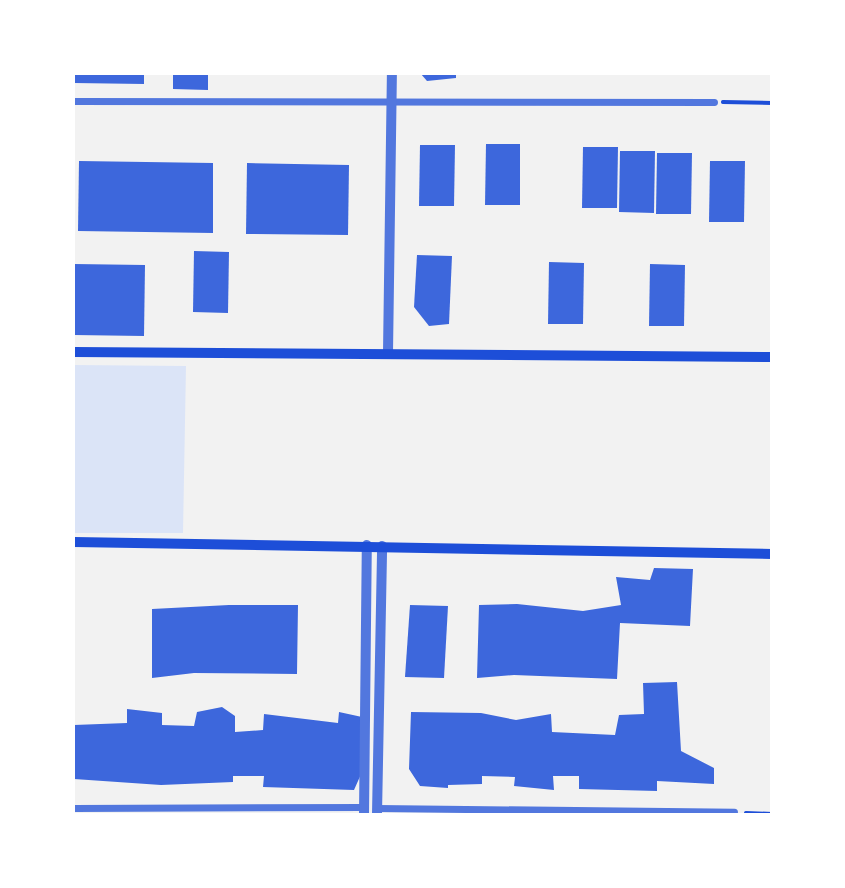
<!DOCTYPE html>
<html>
<head>
<meta charset="utf-8">
<style>
  body { margin:0 }
  #map { position:relative; width:845px; height:888px; overflow:hidden; background:#f2f2f2; font-family:Ubuntu,sans-serif }
  div>[style] { position:absolute }
  [style*='--x'] { left:calc(var(--x)*1px); top:calc(var(--y)*1px); width:calc(var(--w)*1px); rotate:calc(var(--a)*1deg) }
  .green>* { inset:0; background:#dbe4f7 }
  .building>* { inset:0; background:#3d67dc }
  .path>* { height:3.5px; margin:-1.75px; padding:0 1.75px; transform-origin:1.75px; border-radius:1.75px; background:#1d4ed8 }
  .minor>* { height:7px; margin:-3.5px; padding:0 3.5px; transform-origin:3.5px; border-radius:3.5px; background:#5277de }
  .tertiary>* { height:10px; margin:-5px; padding:0 5px; transform-origin:5px; border-radius:5px; background:#5277de }
  .secondary>* { height:10px; margin:-5px; padding:0 5px; transform-origin:5px; border-radius:5px; background:#1d4ed8 }
  span { translate:-50% -50%; white-space:nowrap; text-align:center; line-height:1.15; -webkit-text-stroke:5px #fff; paint-order:stroke }
  .frame { position:absolute; inset:0; border:75px solid #fff; pointer-events:none }
</style>
</head>
<body>
<div id="map">
  <div class="green">
    <i style="clip-path:polygon(74px 365px,186px 366px,183px 533px,74px 533px)"></i>
  </div>
  <div class="building">
    <i style="clip-path:polygon(74px 74px,144px 74px,144px 84px,74px 83px)"></i>
    <i style="clip-path:polygon(173px 74px,208px 74px,208px 90px,173px 89px)"></i>
    <i style="clip-path:polygon(421px 74px,456px 74px,456px 78px,427px 81px)"></i>
    <i style="clip-path:polygon(486px 144px,520px 144px,520px 205px,485px 205px)"></i>
    <i style="clip-path:polygon(420px 145px,455px 145px,454px 206px,419px 206px)"></i>
    <i style="clip-path:polygon(583px 147px,618px 147px,617px 208px,582px 208px)"></i>
    <i style="clip-path:polygon(620px 151px,655px 151px,654px 213px,619px 212px)"></i>
    <i style="clip-path:polygon(657px 153px,692px 153px,691px 214px,656px 214px)"></i>
    <i style="clip-path:polygon(79px 161px,213px 163px,213px 233px,78px 231px)"></i>
    <i style="clip-path:polygon(710px 161px,745px 161px,744px 222px,709px 222px)"></i>
    <i style="clip-path:polygon(247px 163px,349px 165px,348px 235px,246px 234px)"></i>
    <i style="clip-path:polygon(194px 251px,229px 252px,228px 313px,193px 312px)"></i>
    <i style="clip-path:polygon(417px 255px,452px 256px,449px 324px,429px 326px,414px 307px)"></i>
    <i style="clip-path:polygon(549px 262px,584px 263px,583px 324px,548px 324px)"></i>
    <i style="clip-path:polygon(74px 264px,145px 265px,144px 336px,74px 335px)"></i>
    <i style="clip-path:polygon(650px 264px,685px 265px,684px 326px,649px 326px)"></i>
    <i style="clip-path:polygon(654px 568px,693px 569px,690px 626px,620px 623px,617px 679px,514px 675px,477px 678px,479px 605px,517px 604px,583px 611px,621px 605px,616px 577px,650px 580px)"></i>
    <i style="clip-path:polygon(229px 605px,298px 605px,297px 674px,194px 673px,152px 678px,152px 609px)"></i>
    <i style="clip-path:polygon(410px 605px,448px 606px,444px 678px,405px 677px)"></i>
    <i style="clip-path:polygon(677px 682px,681px 751px,714px 768px,714px 784px,657px 781px,657px 791px,579px 789px,579px 776px,553px 776px,554px 790px,514px 786px,515px 777px,482px 776px,482px 784px,448px 785px,448px 788px,420px 786px,409px 769px,411px 712px,481px 713px,516px 720px,551px 714px,552px 732px,615px 735px,619px 715px,644px 714px,643px 683px)"></i>
    <i style="clip-path:polygon(222px 707px,235px 716px,235px 732px,263px 730px,264px 714px,338px 723px,339px 712px,362px 717px,362px 772px,354px 790px,263px 787px,264px 776px,233px 776px,233px 782px,161px 785px,74px 779px,74px 725px,127px 723px,127px 709px,162px 713px,162px 725px,194px 726px,197px 712px)"></i>
  </div>
  <div class="path">
    <i style="--x:723;--y:102;--w:49;--a:1.2"></i>
    <i style="--x:746;--y:813;--w:26;--a:2"></i>
  </div>
  <div class="minor">
    <i style="--x:74;--y:101;--w:640;--a:0.09"></i>
    <i style="--x:74;--y:808;--w:290;--a:-0.2"></i>
    <i style="--x:377;--y:808;--w:357;--a:0.6"></i>
  </div>
  <div class="tertiary">
    <i style="--x:388;--y:353;--w:279;--a:-89.2"></i>
    <i style="--x:364;--y:814;--w:269;--a:-89.4"></i>
    <i style="--x:377;--y:814;--w:268;--a:-88.9"></i>
  </div>
  <div class="secondary">
    <i style="--x:74;--y:352;--w:698;--a:0.41"></i>
    <i style="--x:74;--y:542;--w:698;--a:0.98"></i>
  </div>
  <div class="frame"></div>
</div>
</body>
</html>
